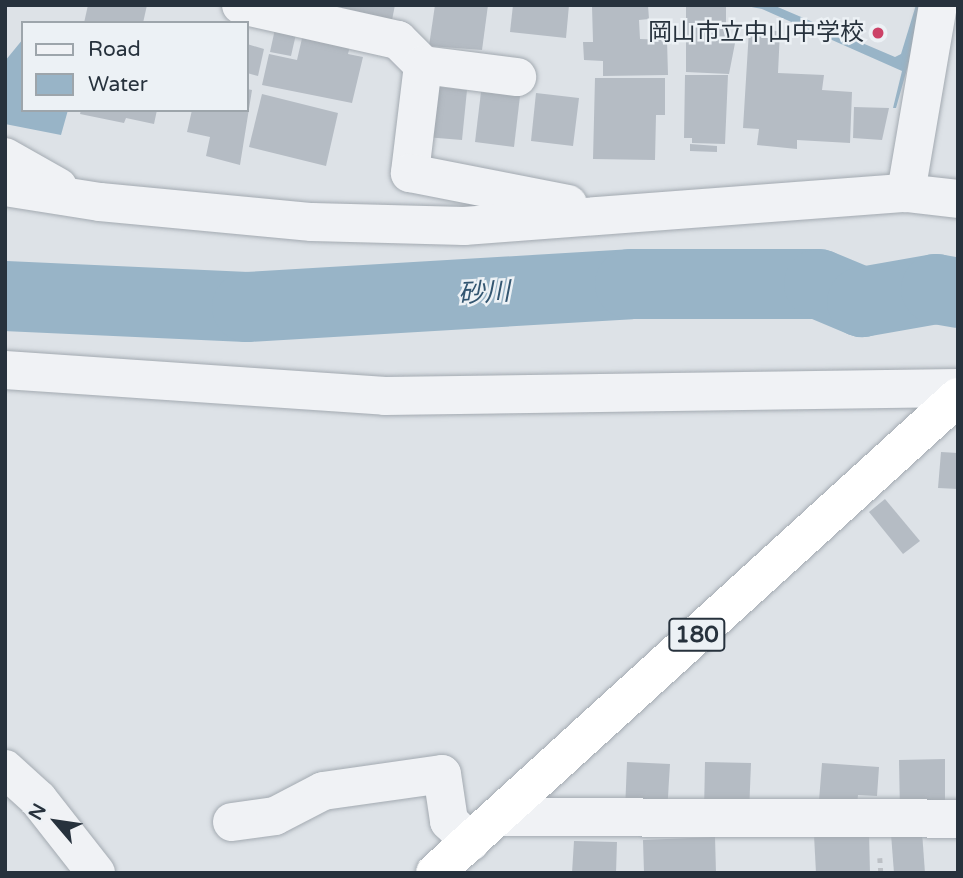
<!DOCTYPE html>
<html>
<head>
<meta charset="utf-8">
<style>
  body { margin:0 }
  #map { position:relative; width:963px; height:878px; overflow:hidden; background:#dde2e7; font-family:"Varela Round","Noto Sans JP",sans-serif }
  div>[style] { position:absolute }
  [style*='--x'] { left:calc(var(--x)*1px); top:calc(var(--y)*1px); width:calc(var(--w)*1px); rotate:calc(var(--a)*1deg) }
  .water>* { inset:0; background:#98b4c7 }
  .river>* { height:70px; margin:-35px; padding:0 35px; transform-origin:35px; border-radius:35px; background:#98b4c7 }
  .building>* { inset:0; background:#b5bcc4 }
  .path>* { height:4.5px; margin-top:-2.25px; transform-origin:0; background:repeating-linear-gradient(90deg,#bcc0c5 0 5px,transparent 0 10px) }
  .roads { filter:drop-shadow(0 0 2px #a3aab1) drop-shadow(0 0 2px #a3aab1) }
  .minor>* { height:38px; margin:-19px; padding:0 19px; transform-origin:19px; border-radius:19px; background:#f0f2f5 }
  .highway>* { height:38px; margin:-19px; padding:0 19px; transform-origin:19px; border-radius:19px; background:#fff }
  .dots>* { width:19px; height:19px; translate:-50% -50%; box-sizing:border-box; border:4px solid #ecf1f5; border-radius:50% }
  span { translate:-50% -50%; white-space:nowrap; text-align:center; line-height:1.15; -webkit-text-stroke:5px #ecf1f5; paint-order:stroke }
  .shield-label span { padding:2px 5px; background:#ecf1f5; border:2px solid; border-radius:5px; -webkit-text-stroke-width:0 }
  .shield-label { font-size:23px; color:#27323d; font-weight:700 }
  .poi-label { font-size:24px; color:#27323d }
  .right { translate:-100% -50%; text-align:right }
  .water-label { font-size:26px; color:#325570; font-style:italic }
  .frame { position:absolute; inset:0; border:7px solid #27323d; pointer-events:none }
  .legend { position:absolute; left:21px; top:21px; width:228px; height:91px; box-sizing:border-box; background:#ecf1f5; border:2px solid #9da5ab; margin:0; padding:9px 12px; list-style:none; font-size:21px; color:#27323d }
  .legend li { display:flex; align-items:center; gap:14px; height:35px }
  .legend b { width:35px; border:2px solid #9da5ab }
  .north { position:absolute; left:21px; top:787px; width:70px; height:70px; -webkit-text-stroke:5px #ecf1f5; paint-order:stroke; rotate:299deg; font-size:19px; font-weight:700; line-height:28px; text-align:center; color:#27323d }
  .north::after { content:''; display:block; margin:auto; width:24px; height:32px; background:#27323d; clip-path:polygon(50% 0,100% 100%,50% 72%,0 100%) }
</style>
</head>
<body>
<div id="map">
  <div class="water">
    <i style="clip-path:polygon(741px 5px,773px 5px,895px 57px,901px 54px,916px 5px,925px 5px,896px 108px,893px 108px,902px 71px,762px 9px)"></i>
    <i style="clip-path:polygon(23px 39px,23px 110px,68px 110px,61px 135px,5px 124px,5px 61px)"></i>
    <i style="clip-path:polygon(918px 282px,958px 287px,958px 295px,942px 293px,877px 318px,838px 315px,853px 292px)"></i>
  </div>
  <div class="river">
    <i style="--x:5;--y:296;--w:242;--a:2.6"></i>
    <i style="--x:247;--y:307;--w:384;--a:-3.4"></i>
    <i style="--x:630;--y:284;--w:189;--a:0"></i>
    <i style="--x:819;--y:284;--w:47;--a:22.7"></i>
    <i style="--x:862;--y:302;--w:75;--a:-10"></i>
    <i style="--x:936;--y:289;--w:22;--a:10"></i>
  </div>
  <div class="building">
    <i style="clip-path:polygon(88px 5px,147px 5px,143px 23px,84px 23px)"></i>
    <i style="clip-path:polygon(342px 5px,395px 5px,392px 20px,341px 9px)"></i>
    <i style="clip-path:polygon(435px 5px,488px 5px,482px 50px,429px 46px)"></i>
    <i style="clip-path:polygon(513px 5px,569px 5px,566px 38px,510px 32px)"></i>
    <i style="clip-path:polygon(648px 5px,649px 19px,639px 20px,640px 39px,667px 40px,668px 75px,603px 76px,603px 61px,584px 60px,583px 42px,593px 42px,592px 6px)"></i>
    <i style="clip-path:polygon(686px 5px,726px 5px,726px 37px,736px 38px,729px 74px,686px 72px)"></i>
    <i style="clip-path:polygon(275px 29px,296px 34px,291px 56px,270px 52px)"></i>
    <i style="clip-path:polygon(749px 30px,780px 31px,778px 73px,824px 75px,822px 90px,852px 92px,850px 143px,797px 140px,797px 149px,757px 145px,759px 129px,743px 128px)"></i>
    <i style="clip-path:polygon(303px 34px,350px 46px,348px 54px,363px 57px,352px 103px,262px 85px,269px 54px,297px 60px)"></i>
    <i style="clip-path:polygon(247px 44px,264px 49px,258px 76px,247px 73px)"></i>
    <i style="clip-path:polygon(685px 75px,728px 75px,725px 144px,692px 143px,692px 138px,684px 138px)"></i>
    <i style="clip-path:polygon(595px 78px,665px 78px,665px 115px,656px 115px,655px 160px,593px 159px)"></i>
    <i style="clip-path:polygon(431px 86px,467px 90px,462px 140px,425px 137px)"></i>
    <i style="clip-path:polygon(247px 89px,252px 90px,240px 165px,206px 156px,210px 137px,187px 132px,192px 110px,247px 110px)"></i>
    <i style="clip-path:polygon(481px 92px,520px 96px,514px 147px,475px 142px)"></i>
    <i style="clip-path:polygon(536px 93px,579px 98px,573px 146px,531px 141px)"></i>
    <i style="clip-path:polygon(262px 94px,338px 113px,326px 166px,249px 147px)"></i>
    <i style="clip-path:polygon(854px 107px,889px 108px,882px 140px,853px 138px)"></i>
    <i style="clip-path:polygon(81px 110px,157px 110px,154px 124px,126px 118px,124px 123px,80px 114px)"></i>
    <i style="clip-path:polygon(690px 144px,717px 146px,717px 152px,690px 151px)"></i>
    <i style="clip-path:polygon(941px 452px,958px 453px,958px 489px,938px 488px)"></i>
    <i style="clip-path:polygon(885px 499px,920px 541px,903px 554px,869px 512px)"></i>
    <i style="clip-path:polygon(945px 759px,945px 811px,900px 812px,899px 760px)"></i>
    <i style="clip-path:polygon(627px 762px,670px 764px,667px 813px,625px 811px)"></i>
    <i style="clip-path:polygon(705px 762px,751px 763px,749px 813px,704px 812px)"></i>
    <i style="clip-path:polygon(822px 763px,879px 767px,877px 796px,858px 795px,856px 815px,818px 813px)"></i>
    <i style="clip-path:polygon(922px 832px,925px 873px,894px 873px,891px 834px)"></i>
    <i style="clip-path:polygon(869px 833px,870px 873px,816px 873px,814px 835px)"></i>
    <i style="clip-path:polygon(715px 837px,716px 873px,644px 873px,643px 840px)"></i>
    <i style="clip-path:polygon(574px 841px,617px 842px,616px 873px,572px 873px)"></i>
  </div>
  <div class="path">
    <i style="--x:880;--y:858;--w:15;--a:86"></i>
  </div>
  <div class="roads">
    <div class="minor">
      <i style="--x:241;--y:5;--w:161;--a:12.6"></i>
      <i style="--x:398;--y:40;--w:35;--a:45"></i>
      <i style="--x:423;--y:65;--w:109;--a:96.9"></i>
      <i style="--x:410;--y:173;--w:161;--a:11.1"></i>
      <i style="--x:938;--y:5;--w:191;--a:99.7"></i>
      <i style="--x:906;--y:193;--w:52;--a:6.6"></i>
      <i style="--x:423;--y:65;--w:95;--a:7.3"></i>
      <i style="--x:5;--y:157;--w:61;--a:29.5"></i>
      <i style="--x:5;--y:187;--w:96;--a:9"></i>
      <i style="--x:100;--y:202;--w:213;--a:5.4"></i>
      <i style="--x:312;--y:222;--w:152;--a:1.5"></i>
      <i style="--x:464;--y:226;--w:443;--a:-4.3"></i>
      <i style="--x:5;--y:370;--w:381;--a:3.9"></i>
      <i style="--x:385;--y:396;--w:573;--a:-0.8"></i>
      <i style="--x:5;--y:769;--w:45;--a:42.3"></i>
      <i style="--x:38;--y:799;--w:94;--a:51.9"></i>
      <i style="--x:497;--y:817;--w:461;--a:0.2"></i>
      <i style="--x:232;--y:822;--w:43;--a:-7.9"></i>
      <i style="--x:275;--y:816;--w:54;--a:-27.5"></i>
      <i style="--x:323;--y:791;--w:120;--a:-8.1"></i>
      <i style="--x:442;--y:774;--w:48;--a:81.5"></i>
      <i style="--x:449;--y:821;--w:30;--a:45"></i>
    </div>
    <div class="highway">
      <i style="--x:435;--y:873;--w:707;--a:-42.31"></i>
    </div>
  </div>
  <div class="dots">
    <i style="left:878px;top:33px;background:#cc4267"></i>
  </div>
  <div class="shield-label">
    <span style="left:697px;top:635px">180</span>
  </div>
  <div class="poi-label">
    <span class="right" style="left:864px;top:33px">岡山市立中山中学校</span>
  </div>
  <div class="water-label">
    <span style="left:484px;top:293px;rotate:-3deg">砂川</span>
  </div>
  <div class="frame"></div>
  <ul class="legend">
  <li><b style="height:9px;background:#f0f2f5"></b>Road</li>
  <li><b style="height:19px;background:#98b4c7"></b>Water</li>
  </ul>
  <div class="north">N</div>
</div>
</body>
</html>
